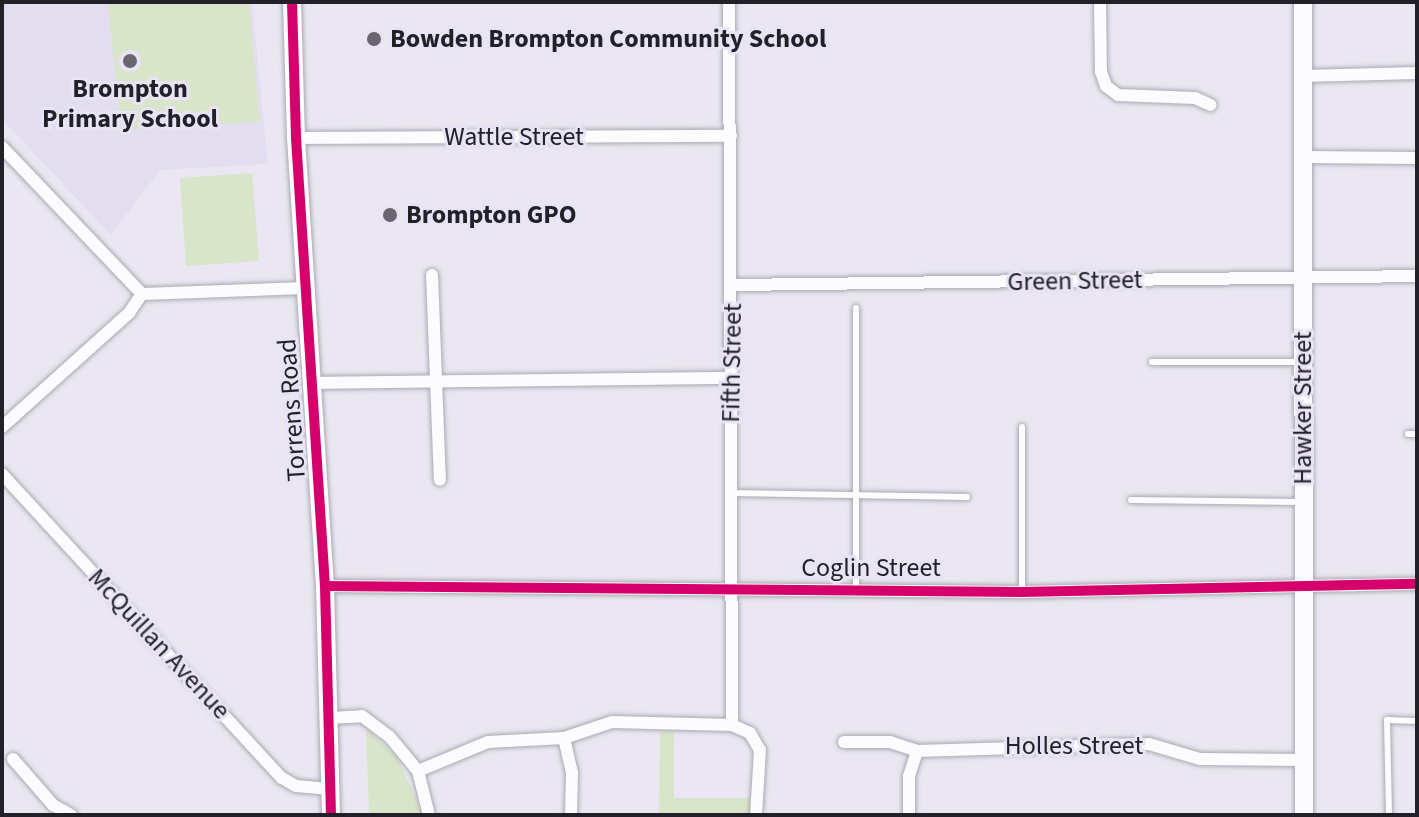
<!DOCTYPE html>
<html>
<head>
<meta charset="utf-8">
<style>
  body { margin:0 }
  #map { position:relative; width:1419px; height:817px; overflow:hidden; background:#eae7f2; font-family:"Source Sans 3",sans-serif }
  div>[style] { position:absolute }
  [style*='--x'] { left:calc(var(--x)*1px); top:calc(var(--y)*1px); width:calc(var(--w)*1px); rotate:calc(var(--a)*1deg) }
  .built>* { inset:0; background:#e3ddf0 }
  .green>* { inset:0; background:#d8e5ca }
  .roads { filter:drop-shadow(0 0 2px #aba8b1) drop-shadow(0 0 2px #aba8b1) }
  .lane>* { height:6px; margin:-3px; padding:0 3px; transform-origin:3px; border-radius:3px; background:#fcfbfd }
  .street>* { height:12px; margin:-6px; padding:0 6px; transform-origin:6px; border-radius:6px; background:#fcfbfd }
  .secondary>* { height:18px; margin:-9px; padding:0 9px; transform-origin:9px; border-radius:9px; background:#fcfbfd }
  .cycleway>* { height:10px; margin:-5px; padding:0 5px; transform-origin:5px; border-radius:5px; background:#d6006c }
  .dots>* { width:22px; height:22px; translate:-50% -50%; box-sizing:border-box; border:4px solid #e9e3f6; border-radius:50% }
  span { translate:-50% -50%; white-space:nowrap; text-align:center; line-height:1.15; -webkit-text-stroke:6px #e9e3f6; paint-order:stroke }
  .poi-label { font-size:26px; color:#232128; font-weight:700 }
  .left { translate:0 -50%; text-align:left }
  .street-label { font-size:26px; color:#232128 }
  .frame { position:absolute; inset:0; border:4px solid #232128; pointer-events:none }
</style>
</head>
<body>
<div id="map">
  <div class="built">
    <i style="clip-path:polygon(2px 2px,252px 2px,268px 164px,160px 170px,111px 235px,2px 119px)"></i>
  </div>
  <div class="green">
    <i style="clip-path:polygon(108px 2px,249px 2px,260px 122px,121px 130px)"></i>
    <i style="clip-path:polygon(252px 173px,259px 261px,186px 266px,180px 178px)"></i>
    <i style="clip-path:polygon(366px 728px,397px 757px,423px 815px,369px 815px)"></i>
    <i style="clip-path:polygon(660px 732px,674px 732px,674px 798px,753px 798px,753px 815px,659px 815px)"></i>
  </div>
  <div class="roads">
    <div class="lane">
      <i style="--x:1152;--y:362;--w:149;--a:0"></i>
      <i style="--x:1022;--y:427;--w:164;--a:90"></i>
      <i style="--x:1408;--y:434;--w:9;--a:0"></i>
      <i style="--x:732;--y:493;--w:235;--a:1"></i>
      <i style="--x:1131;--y:500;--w:168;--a:0.7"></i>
      <i style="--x:856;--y:589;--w:281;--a:-90"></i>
      <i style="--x:1389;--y:815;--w:95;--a:-91.2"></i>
      <i style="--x:1387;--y:720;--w:30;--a:2"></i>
    </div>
    <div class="street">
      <i style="--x:729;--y:2;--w:723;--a:89.76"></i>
      <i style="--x:1100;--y:2;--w:70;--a:89.2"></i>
      <i style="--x:1101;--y:72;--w:15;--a:70"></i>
      <i style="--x:1106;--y:86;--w:15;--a:37"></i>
      <i style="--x:1118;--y:95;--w:77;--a:2.2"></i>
      <i style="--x:1195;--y:98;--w:17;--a:24"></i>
      <i style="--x:1303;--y:76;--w:114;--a:-1.5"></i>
      <i style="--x:296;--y:138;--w:435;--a:-0.3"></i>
      <i style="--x:2;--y:147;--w:203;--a:46.4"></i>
      <i style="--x:1302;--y:157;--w:115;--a:0.5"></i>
      <i style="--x:432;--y:275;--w:205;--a:87.8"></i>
      <i style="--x:734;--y:285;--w:683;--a:-0.75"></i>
      <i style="--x:312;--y:383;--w:418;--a:-0.7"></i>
      <i style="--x:2;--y:427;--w:171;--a:-41.9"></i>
      <i style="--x:129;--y:313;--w:23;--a:-56"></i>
      <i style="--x:142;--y:294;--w:164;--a:-2.1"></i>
      <i style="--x:2;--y:474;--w:413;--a:47.4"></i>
      <i style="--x:282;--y:778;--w:16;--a:30"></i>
      <i style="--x:296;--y:786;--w:34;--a:5"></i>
      <i style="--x:325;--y:586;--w:697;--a:0.49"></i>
      <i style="--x:1022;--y:592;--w:395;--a:-1.2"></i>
      <i style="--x:329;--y:718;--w:33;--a:-3"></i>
      <i style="--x:362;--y:716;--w:34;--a:37"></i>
      <i style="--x:389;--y:736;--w:45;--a:50.4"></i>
      <i style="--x:418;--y:771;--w:45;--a:76"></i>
      <i style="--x:564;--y:738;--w:36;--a:77"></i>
      <i style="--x:572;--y:773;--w:42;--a:91.4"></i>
      <i style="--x:844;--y:742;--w:46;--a:0"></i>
      <i style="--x:890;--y:742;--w:28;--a:18"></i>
      <i style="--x:917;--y:751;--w:232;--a:-1.7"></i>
      <i style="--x:1149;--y:744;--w:53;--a:16.4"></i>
      <i style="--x:1200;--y:759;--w:104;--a:0.6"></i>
      <i style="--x:13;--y:759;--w:61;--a:49"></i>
      <i style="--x:53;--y:805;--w:21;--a:29"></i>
      <i style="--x:418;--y:771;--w:76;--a:-22.5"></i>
      <i style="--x:488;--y:742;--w:76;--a:-3"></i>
      <i style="--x:564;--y:738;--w:51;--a:-18.4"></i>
      <i style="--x:612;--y:722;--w:120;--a:1.4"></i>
      <i style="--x:732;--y:725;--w:20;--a:24"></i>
      <i style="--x:750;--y:733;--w:20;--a:60"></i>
      <i style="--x:760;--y:750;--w:65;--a:93.5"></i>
      <i style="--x:909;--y:815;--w:39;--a:-90"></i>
      <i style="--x:909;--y:776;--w:26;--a:-72"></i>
    </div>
    <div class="secondary">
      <i style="--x:292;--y:2;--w:136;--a:88.3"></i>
      <i style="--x:296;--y:138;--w:449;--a:86.3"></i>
      <i style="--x:325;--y:586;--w:229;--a:88.5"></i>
      <i style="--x:1303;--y:2;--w:813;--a:89.93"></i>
    </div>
  </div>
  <div class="cycleway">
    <i style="--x:292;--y:2;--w:136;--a:88.3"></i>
    <i style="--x:296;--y:138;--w:449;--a:86.3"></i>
    <i style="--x:325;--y:586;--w:229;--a:88.5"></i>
    <i style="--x:325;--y:586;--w:697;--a:0.49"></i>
    <i style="--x:1022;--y:592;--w:395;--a:-1.2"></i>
  </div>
  <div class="dots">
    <i style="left:374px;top:39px;background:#69666f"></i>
    <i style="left:130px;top:61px;background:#69666f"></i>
    <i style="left:390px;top:215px;background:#69666f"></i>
  </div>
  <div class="poi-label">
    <span class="left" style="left:390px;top:39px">Bowden Brompton Community School</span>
    <span style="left:130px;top:104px">Brompton<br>Primary School</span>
    <span class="left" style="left:406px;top:215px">Brompton GPO</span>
  </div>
  <div class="street-label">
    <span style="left:514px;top:137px">Wattle Street</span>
    <span style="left:1075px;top:281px;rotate:-1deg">Green Street</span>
    <span style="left:732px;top:363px;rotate:-89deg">Fifth Street</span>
    <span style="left:1303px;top:408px;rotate:-90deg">Hawker Street</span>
    <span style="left:292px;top:410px;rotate:-94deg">Torrens Road</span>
    <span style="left:871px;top:568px">Coglin Street</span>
    <span style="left:159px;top:644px;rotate:47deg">McQuillan Avenue</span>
    <span style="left:1074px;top:746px">Holles Street</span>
  </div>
  <div class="frame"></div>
</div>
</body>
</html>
